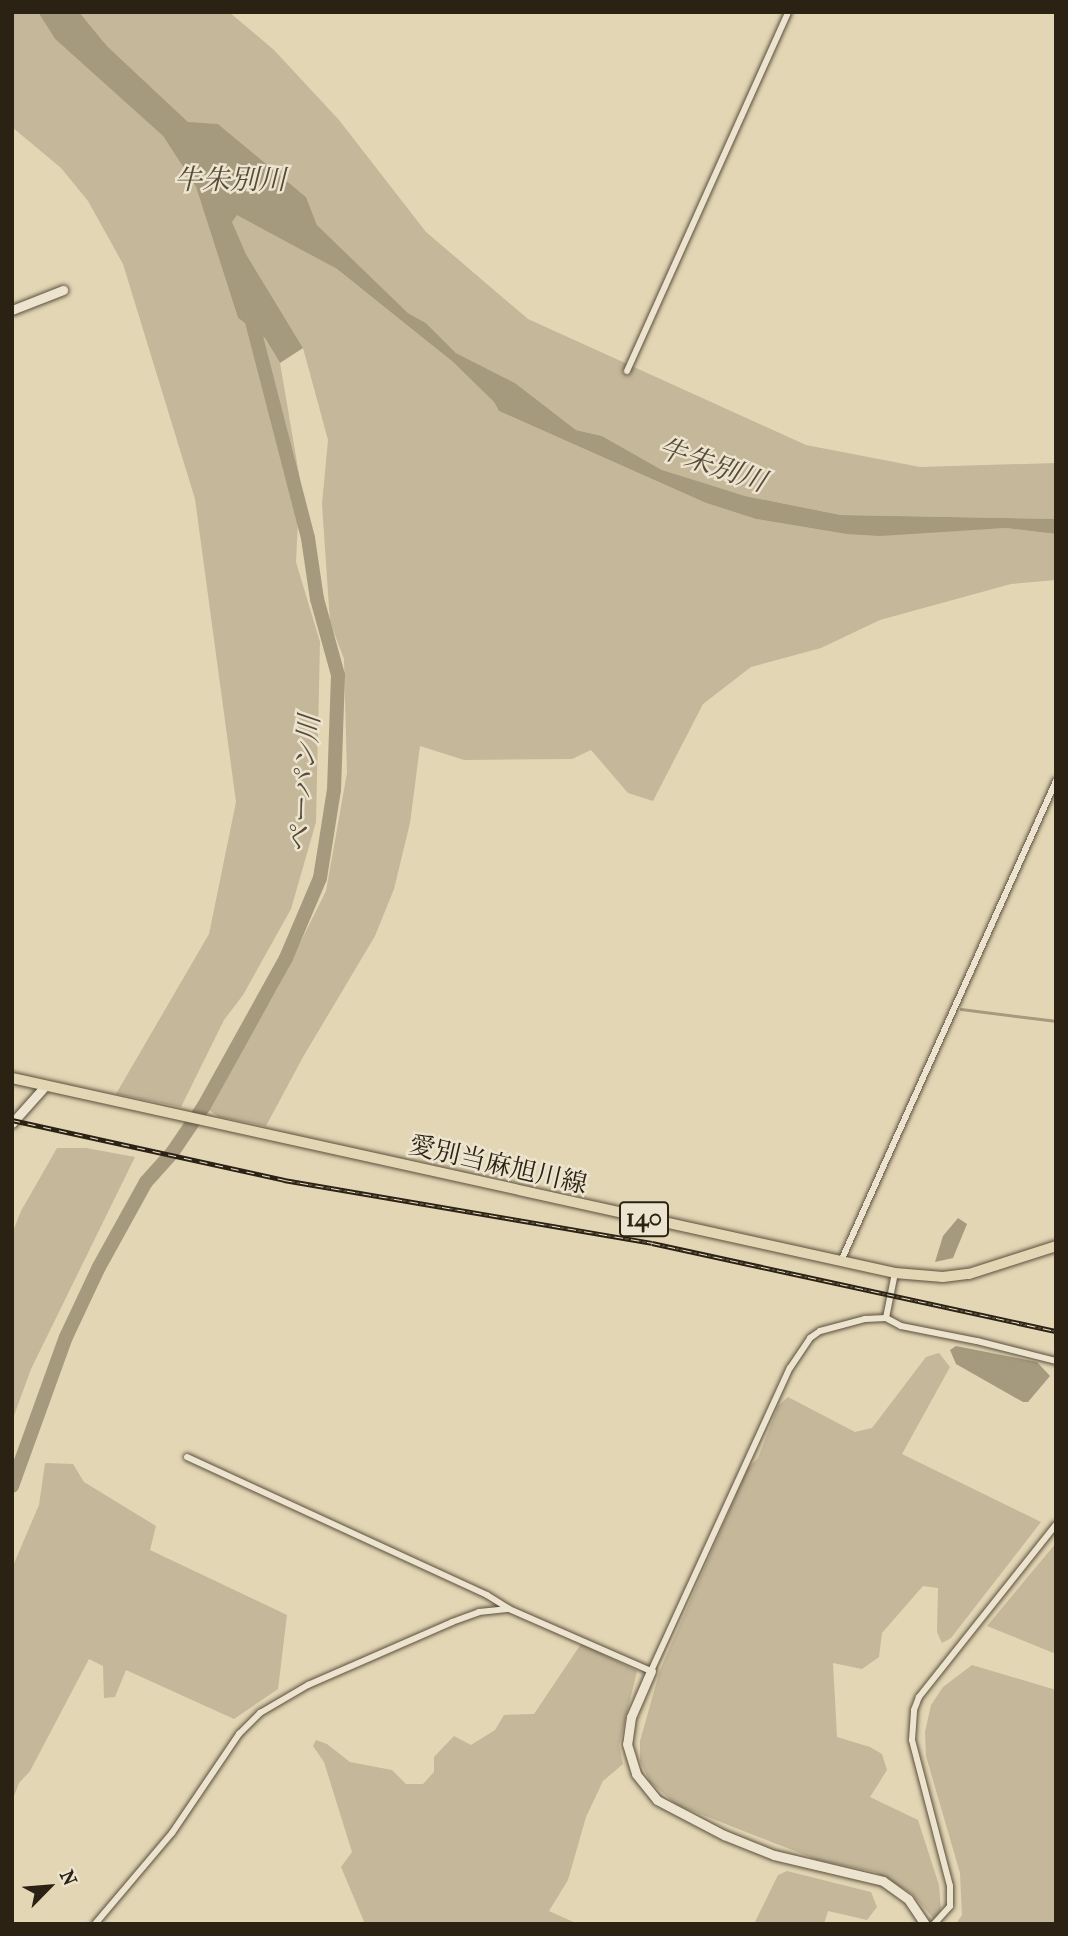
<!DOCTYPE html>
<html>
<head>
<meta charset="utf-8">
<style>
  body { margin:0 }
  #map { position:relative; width:1068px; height:1936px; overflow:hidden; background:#e3d6b5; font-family:"IM FELL French Canon","Noto Serif JP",serif }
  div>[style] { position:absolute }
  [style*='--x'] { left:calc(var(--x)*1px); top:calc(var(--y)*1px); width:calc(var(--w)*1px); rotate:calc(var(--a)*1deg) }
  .green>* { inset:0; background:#c4b79a }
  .water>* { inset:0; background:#a5997e }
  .stream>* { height:2.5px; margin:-1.25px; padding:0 1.25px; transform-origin:1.25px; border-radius:1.25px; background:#a5997e }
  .river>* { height:14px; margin:-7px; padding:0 7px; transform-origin:7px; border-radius:7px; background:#a5997e }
  .roads { filter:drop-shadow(0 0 2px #5a4f3c) drop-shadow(0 0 2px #5a4f3c) }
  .street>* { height:6px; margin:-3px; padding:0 3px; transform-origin:3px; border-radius:3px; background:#ede4cf }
  .secondary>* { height:9px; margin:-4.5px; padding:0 4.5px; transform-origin:4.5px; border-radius:4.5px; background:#ede4cf }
  .primary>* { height:10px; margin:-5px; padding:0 5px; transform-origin:5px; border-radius:5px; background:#e3d6b5 }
  .rail>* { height:5px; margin-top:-2.5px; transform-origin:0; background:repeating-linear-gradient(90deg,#ede4cf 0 8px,#2c2214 0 16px); box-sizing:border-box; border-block:2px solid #2c2214 }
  span { translate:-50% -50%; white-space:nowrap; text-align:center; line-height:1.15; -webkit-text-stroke:5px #ede4cf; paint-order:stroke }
  .shield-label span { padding:2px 5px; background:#ede4cf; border:2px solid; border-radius:5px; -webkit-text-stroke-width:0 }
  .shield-label { font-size:24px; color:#2c2214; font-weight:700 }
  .street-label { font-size:26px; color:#2c2214 }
  .water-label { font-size:28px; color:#564c39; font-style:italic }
  .frame { position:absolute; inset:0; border:14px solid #2c2214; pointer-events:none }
  .north { position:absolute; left:14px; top:1852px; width:70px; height:70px; -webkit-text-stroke:5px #ede4cf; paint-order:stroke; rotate:65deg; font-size:19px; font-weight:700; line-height:28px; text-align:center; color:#2c2214 }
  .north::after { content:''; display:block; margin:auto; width:24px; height:32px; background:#2c2214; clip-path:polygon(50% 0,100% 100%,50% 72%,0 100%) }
</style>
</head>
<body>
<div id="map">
  <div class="green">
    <i style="clip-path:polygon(12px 12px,38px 12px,55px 39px,163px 136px,196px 187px,238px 318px,265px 338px,280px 363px,300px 480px,296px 562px,320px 642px,316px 822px,291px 909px,243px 995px,224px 1020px,181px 1107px,116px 1094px,209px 934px,236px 802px,195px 499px,123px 264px,88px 201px,61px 168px,12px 127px)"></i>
    <i style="clip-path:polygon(79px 12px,229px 12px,274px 50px,339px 120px,426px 232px,528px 319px,806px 445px,920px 467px,1056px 463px,1056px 519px,841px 515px,745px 496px,701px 483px,662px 470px,602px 436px,576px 430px,515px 383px,456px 353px,426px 323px,408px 313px,317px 225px,306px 197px,218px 124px,189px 123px,107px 46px)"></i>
    <i style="clip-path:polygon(237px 214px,337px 269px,453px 362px,494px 402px,499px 411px,706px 503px,756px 519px,846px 534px,1005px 528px,1056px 534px,1056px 580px,1011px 584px,880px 620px,821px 648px,751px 667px,703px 704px,653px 801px,628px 793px,591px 750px,572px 759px,464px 760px,420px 746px,410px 823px,394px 889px,375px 936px,303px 1057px,266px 1126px,219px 1117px,209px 1110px,279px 985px,326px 891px,347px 773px,344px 659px,330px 622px,322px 504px,328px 440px,303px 348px,246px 254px,231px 221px)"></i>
    <i style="clip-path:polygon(57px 1148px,86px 1148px,135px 1157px,31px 1369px,12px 1421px,12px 1234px,21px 1211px)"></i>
    <i style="clip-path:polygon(939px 1353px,950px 1367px,902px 1454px,1041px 1522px,951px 1638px,942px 1643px,937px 1632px,938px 1588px,923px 1586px,882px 1633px,879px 1657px,862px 1669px,833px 1663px,837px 1737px,870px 1747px,882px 1754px,887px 1770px,870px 1797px,918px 1820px,939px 1885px,941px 1910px,934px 1919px,911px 1893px,875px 1872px,818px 1860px,677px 1805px,650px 1782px,640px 1761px,640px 1741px,660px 1670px,748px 1468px,758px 1458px,778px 1406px,788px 1397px,855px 1432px,872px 1428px,926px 1357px)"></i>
    <i style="clip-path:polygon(45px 1463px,73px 1464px,84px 1482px,156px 1526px,150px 1550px,287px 1615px,278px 1689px,234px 1719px,126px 1670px,115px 1697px,104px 1698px,103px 1666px,89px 1659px,30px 1771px,19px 1783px,12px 1801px,12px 1568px,39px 1505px)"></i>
    <i style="clip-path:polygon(1056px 1543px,1056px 1654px,987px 1626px)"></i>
    <i style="clip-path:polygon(581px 1644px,637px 1671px,619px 1745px,623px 1764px,603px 1781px,586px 1817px,568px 1880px,549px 1911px,578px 1924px,365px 1924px,341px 1867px,352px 1852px,324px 1762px,313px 1746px,316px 1740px,327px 1744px,350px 1762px,392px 1770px,406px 1784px,423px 1784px,434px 1772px,434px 1757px,454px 1736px,471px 1745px,495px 1730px,504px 1715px,534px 1714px)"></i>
    <i style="clip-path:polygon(972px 1665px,1056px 1690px,1056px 1924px,956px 1924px,962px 1915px,960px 1873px,926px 1756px,925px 1732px,931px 1705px,943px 1687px)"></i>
    <i style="clip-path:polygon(787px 1871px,871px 1892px,877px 1907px,867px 1920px,828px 1911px,824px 1924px,754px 1924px,778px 1875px)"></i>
  </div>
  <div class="water">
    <i style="clip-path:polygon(38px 12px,79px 12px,107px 46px,188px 122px,218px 124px,306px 197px,317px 225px,408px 313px,426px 323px,456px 353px,515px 383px,576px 430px,602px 436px,662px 470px,745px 496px,841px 515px,1056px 519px,1056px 534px,1005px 528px,880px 536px,846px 534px,756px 519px,706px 503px,499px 411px,494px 402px,453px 362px,337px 269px,237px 215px,232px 222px,246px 254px,303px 348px,280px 363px,265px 338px,238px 318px,196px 187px,163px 136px,55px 39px)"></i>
    <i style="clip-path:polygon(958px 1218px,967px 1224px,953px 1258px,935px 1262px,943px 1236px)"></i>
    <i style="clip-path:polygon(956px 1346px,1037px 1362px,1050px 1376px,1028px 1402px,1023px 1402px,956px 1364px,950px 1350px)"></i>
  </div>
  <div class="stream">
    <i style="--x:961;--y:1009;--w:96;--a:7.2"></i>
  </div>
  <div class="river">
    <i style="--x:12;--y:1486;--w:158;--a:-70.1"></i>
    <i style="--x:66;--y:1337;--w:77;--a:-64.8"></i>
    <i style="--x:99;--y:1267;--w:97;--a:-61.1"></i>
    <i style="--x:146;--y:1182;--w:39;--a:-48"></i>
    <i style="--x:172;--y:1153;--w:57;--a:-55.8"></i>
    <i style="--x:204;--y:1106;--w:169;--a:-61"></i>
    <i style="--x:286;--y:958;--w:87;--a:-67"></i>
    <i style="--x:320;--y:878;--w:89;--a:-81"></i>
    <i style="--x:334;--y:790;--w:115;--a:-88"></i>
    <i style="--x:338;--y:675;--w:79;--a:-105.4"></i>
    <i style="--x:317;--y:599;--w:62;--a:-98.4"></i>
    <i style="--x:308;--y:538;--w:232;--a:-104.5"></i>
  </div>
  <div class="roads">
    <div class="street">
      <i style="--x:627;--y:371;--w:393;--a:-65.8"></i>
      <i style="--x:841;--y:1261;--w:526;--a:-65.87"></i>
      <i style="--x:886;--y:1318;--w:46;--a:-78.7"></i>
      <i style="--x:187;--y:1457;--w:330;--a:24.7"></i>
      <i style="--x:487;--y:1595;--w:26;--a:32"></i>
      <i style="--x:509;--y:1609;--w:155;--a:23.6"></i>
      <i style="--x:651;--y:1671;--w:333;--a:-65.4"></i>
      <i style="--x:790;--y:1368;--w:36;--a:-56"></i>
      <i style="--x:810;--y:1338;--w:12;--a:-35"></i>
      <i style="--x:820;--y:1331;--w:47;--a:-14.9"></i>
      <i style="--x:865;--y:1319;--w:21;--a:-3"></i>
      <i style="--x:886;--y:1318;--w:17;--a:28"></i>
      <i style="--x:901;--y:1326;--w:77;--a:11.2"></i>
      <i style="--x:977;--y:1341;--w:81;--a:14.2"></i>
      <i style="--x:95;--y:1924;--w:119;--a:-49.8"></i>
      <i style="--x:172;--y:1833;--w:120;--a:-55.9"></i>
      <i style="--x:239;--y:1734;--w:30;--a:-45"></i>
      <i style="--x:260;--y:1713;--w:56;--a:-30.3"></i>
      <i style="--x:308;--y:1685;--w:157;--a:-23.6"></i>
      <i style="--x:452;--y:1622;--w:29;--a:-20"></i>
      <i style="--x:479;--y:1612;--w:30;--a:-6"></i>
      <i style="--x:934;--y:1924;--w:24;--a:-48"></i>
      <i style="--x:950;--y:1906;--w:20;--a:-90"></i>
      <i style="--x:950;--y:1886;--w:151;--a:-104.6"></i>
      <i style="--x:912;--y:1740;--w:30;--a:-86"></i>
      <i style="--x:914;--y:1710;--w:14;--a:-69"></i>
      <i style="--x:919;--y:1697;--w:220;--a:-51.5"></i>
    </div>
    <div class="secondary">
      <i style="--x:12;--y:310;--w:55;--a:-21.4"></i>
      <i style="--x:12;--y:1123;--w:51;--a:-48.2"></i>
      <i style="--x:651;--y:1671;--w:50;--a:113.5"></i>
      <i style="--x:631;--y:1717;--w:27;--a:98"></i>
      <i style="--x:627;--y:1744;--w:31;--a:73"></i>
      <i style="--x:636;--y:1774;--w:33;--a:51"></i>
      <i style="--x:657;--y:1800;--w:76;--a:27.6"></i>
      <i style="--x:724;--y:1835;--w:54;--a:21.8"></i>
      <i style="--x:774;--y:1855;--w:112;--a:13.4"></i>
      <i style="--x:883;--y:1881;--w:31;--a:36"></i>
      <i style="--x:908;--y:1899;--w:30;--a:56"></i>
    </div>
    <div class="primary">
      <i style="--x:12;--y:1078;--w:904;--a:12.45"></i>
      <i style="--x:895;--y:1273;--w:48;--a:4.8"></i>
      <i style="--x:943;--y:1277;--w:26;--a:-7"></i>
      <i style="--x:969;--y:1274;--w:91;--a:-17.8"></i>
    </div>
  </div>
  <div class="rail">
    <i style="--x:12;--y:1120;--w:279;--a:12.4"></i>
    <i style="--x:284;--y:1180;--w:373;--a:9.7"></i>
    <i style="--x:652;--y:1243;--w:413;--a:12.3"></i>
  </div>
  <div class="shield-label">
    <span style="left:644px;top:1219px">140</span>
  </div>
  <div class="street-label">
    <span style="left:498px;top:1165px;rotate:13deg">愛別当麻旭川線</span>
  </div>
  <div class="water-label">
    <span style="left:230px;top:180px">牛朱別川</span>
    <span style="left:712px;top:465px;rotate:19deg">牛朱別川</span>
    <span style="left:304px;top:784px;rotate:-85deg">ペーパン川</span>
  </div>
  <div class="frame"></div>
  <div class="north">N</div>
</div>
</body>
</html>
